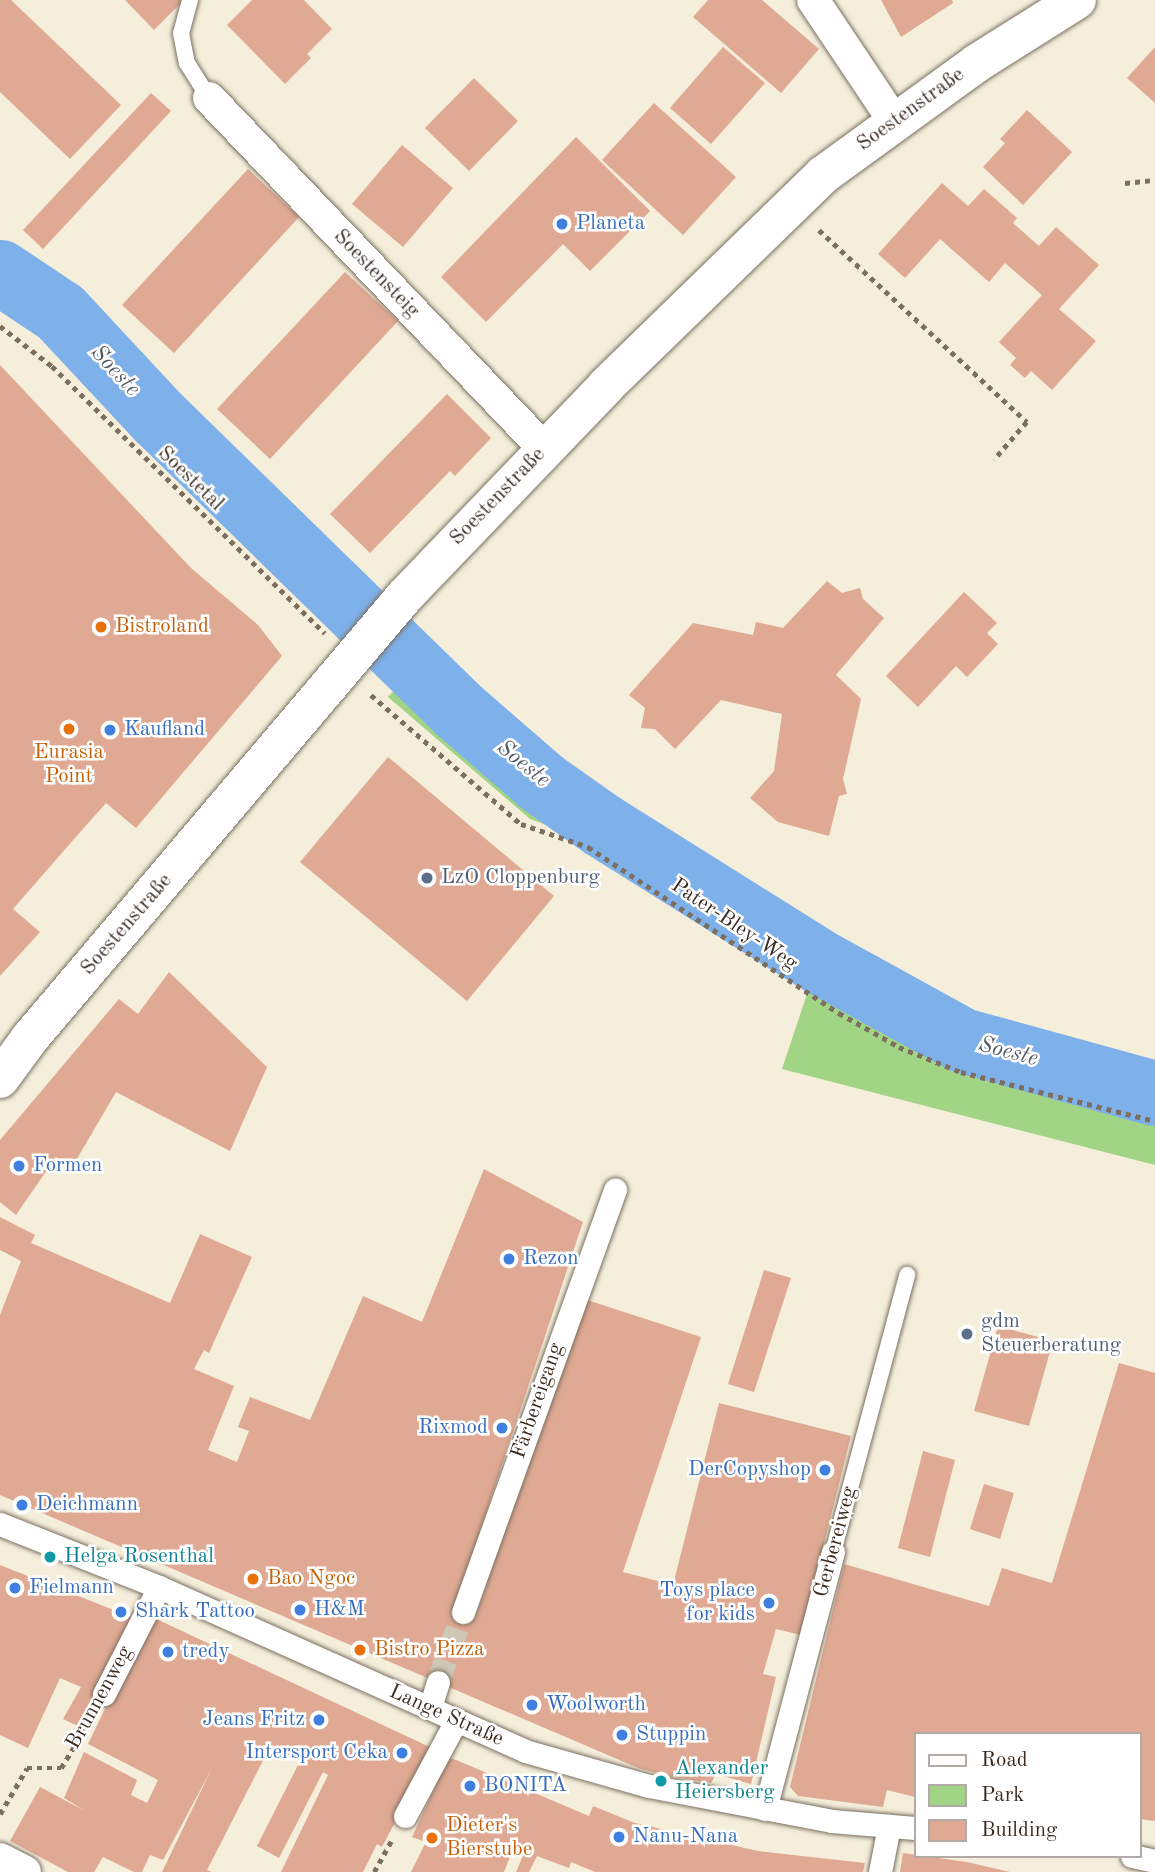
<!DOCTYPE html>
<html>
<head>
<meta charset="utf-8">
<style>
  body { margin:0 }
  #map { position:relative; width:1155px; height:1872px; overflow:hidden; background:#f4eedb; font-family:"Old Standard TT",serif }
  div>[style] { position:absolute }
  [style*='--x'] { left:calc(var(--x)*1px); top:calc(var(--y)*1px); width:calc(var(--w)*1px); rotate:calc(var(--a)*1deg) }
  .green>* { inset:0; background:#a1d585 }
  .river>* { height:65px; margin:-32.5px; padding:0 32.5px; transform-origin:32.5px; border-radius:32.5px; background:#7eb0ea }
  .building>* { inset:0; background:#dfa993 }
  .pedestrian-tunnel>* { height:23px; margin-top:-11.5px; transform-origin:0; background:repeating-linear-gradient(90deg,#cfc7b5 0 23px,transparent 0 34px) }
  .path>* { height:4.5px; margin-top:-2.25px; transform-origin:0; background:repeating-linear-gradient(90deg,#7c6f60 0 5px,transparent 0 10px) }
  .roads { filter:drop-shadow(0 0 2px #7c6f60) drop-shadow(0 0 2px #7c6f60) }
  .service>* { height:16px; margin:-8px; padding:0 8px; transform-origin:8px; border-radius:8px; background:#fff }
  .pedestrian>* { height:23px; margin:-11.5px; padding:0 11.5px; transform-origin:11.5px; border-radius:11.5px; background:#fff }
  .minor>* { height:32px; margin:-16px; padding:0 16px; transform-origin:16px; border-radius:16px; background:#fff }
  .tertiary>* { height:38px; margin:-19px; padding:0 19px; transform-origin:19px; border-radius:19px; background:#fff }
  .dots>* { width:19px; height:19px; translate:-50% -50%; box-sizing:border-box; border:4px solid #fff; border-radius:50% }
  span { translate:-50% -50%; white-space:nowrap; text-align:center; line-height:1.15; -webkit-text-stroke:5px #fff; paint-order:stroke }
  .street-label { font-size:21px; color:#3b2a1e }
  .shop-label { font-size:21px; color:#366cbe }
  .left { translate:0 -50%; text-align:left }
  .right { translate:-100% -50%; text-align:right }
  .food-label { font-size:21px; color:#c56008 }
  .service-label { font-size:21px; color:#4e5e75 }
  .culture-label { font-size:21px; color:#0d838f }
  .water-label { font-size:23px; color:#525965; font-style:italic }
  .legend { position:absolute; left:914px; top:1732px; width:228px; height:126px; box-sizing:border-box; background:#fff; border:2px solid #b1aaa5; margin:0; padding:9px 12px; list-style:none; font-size:21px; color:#3b2a1e }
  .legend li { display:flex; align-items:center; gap:14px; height:35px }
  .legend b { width:35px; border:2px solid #b1aaa5 }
</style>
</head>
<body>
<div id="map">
  <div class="green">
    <i style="clip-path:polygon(409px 674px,536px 790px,884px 1014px,958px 1051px,1155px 1104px,1155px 1165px,782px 1069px,810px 985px,580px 837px,530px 819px,388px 697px)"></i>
  </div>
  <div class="river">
    <i style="--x:0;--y:272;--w:72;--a:33.7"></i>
    <i style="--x:60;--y:312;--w:145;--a:47"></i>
    <i style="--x:159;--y:418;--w:415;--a:44.3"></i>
    <i style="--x:456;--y:708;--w:113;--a:41"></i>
    <i style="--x:541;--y:782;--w:75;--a:35.2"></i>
    <i style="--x:602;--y:825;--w:262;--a:32.1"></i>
    <i style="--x:824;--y:964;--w:158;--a:28.8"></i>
    <i style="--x:962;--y:1040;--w:200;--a:15.4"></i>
  </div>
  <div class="building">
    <i style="clip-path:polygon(0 0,11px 0,121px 105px,70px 159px,0 92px)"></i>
    <i style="clip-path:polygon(125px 0,184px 0,154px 30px)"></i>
    <i style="clip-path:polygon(252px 0,304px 0,332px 29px,307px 54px,311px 58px,285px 84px,227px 25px)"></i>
    <i style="clip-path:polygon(708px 0,762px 0,819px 49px,781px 93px,693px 17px)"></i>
    <i style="clip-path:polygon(881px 0,952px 0,953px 3px,901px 37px)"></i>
    <i style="clip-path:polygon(723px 47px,765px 83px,711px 144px,670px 108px)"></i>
    <i style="clip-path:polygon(1155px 47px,1155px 103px,1127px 78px)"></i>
    <i style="clip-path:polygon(474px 78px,518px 121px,469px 171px,425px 128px)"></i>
    <i style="clip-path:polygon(151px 93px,171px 111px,43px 249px,23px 230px)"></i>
    <i style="clip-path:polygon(654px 103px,736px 177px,683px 235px,602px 160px)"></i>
    <i style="clip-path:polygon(1027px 110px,1072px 152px,1023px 205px,983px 167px,1005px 143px,1000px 139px)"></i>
    <i style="clip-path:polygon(576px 137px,650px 211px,590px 271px,563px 244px,486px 322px,441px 277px)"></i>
    <i style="clip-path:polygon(402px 145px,453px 188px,403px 247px,352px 204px)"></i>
    <i style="clip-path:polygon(248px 169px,299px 217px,174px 353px,122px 305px)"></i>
    <i style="clip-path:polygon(942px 183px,968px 206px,984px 189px,1017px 218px,1013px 223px,1039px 246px,1056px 227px,1099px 265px,1059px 309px,1096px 341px,1052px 390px,1031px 371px,1025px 378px,1010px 365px,1016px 358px,999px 342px,1042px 295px,1005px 263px,989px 282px,940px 239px,905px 278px,878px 254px)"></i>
    <i style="clip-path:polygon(345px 272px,398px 321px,270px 459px,217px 409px)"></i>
    <i style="clip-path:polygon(0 365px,191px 568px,258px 625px,282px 656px,136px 828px,106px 803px,74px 839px,13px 909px,40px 932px,0 976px)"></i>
    <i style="clip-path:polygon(447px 394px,491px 438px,455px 476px,450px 471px,370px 553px,330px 514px)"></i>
    <i style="clip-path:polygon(827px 581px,842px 593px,860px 588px,863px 599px,884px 618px,836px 675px,861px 699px,843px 779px,847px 794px,839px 796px,829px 836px,778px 822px,750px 798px,774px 771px,782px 714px,721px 700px,675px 749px,655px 729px,641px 728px,645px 708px,629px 695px,693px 623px,753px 635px,756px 622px,783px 628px)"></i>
    <i style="clip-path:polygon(964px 592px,997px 623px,987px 633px,998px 644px,967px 677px,956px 666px,918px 707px,886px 676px)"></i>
    <i style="clip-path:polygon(388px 757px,554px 896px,467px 1001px,300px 862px)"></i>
    <i style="clip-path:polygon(169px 972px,267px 1067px,230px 1151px,116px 1092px,71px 1169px,56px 1157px,16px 1215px,0 1202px,0 1140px,119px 999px,138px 1014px)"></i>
    <i style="clip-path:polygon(484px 1169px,583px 1222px,454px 1609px,475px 1618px,584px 1299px,701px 1337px,623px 1572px,673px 1585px,719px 1403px,851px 1436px,801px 1635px,776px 1629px,763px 1674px,776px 1677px,751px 1784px,716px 1774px,711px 1783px,667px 1776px,638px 1768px,0 1495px,0 1315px,21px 1261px,0 1250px,0 1217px,35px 1235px,31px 1243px,170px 1303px,200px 1234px,252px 1257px,209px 1353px,204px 1350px,194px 1369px,234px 1386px,208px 1450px,237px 1462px,249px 1431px,238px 1427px,250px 1397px,310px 1420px,363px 1296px,422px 1322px)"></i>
    <i style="clip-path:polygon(764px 1270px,791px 1278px,754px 1392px,728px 1384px)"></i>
    <i style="clip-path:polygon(998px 1326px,1053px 1341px,1029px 1426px,974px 1411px)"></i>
    <i style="clip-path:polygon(1119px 1363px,1155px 1373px,1155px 1821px,1139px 1819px,1139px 1734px,915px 1734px,915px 1797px,887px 1790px,883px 1807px,798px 1796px,790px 1787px,844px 1564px,989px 1606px,1002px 1568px,1052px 1583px)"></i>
    <i style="clip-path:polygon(923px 1451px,955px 1460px,930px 1557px,898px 1548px)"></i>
    <i style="clip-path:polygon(984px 1484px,1014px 1493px,1000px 1539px,970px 1529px)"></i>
    <i style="clip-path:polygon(0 1565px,134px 1618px,80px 1727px,63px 1719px,81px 1687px,60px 1678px,28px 1748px,0 1735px)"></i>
    <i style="clip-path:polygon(150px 1616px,434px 1749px,382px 1847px,377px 1844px,363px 1872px,281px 1872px,328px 1775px,323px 1772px,279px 1858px,257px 1846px,300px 1761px,270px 1747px,207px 1870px,212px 1872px,162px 1872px,212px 1768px,163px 1860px,150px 1855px,142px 1872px,134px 1872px,103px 1857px,94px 1872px,68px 1872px,10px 1841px,40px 1787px,85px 1811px,64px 1798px,84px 1752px,137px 1780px,131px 1795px,147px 1803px,158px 1780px,88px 1744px)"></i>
    <i style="clip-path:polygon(449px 1757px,589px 1816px,593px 1806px,635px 1823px,758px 1851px,865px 1863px,863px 1872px,595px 1872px,571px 1862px,569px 1868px,537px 1856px,529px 1872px,516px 1872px,525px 1851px,514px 1847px,504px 1872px,411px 1872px,426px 1842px,412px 1837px)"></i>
    <i style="clip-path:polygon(903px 1853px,967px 1862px,1010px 1872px,900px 1872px)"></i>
  </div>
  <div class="pedestrian-tunnel">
    <i style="--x:438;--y:1682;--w:74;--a:-70.3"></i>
  </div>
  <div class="path">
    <i style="--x:1125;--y:183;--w:30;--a:-6"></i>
    <i style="--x:819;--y:230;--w:283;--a:42.7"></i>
    <i style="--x:1027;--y:422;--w:50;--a:131"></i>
    <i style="--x:0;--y:326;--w:66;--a:37.6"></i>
    <i style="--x:52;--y:366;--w:382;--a:44.4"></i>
    <i style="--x:371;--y:695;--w:198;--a:40.7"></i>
    <i style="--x:521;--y:824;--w:71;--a:18.9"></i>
    <i style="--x:588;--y:847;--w:301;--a:33.5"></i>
    <i style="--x:839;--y:1013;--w:69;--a:29.5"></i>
    <i style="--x:899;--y:1047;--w:67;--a:22"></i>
    <i style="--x:961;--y:1072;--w:200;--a:14.2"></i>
    <i style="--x:0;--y:1814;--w:53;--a:-59.6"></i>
    <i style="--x:27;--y:1768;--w:34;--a:0"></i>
    <i style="--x:61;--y:1768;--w:57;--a:-58.5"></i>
    <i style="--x:374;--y:1872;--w:35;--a:-61"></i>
  </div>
  <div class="roads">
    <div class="service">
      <i style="--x:190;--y:0;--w:34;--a:105"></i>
      <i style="--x:181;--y:33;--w:31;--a:79"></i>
      <i style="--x:187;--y:63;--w:41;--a:57.8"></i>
      <i style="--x:833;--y:1552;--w:287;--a:-75"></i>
    </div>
    <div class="pedestrian">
      <i style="--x:0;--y:1524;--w:171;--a:21.6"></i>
      <i style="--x:159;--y:1587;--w:401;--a:24.1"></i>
      <i style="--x:525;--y:1751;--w:129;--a:15.8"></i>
      <i style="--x:649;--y:1786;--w:186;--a:10.8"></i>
      <i style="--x:832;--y:1821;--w:83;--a:4.8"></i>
      <i style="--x:463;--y:1612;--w:449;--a:-70.2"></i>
      <i style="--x:104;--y:1694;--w:120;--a:-62.8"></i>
      <i style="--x:430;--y:1708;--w:27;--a:-73"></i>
      <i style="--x:765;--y:1809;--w:266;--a:-75.2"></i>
      <i style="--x:405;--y:1816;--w:108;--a:-61.8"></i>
      <i style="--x:1132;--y:1856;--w:24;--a:12"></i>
      <i style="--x:880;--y:1872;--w:47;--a:-78.9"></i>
    </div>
    <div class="minor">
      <i style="--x:813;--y:0;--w:146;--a:56.2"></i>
      <i style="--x:209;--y:98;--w:485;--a:46.3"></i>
      <i style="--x:0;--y:1859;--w:28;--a:27"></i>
    </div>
    <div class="tertiary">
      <i style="--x:0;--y:1079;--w:51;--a:-53.8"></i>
      <i style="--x:30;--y:1038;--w:578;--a:-49.7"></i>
      <i style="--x:404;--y:597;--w:292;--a:-46.2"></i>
      <i style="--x:606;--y:386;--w:303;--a:-44.2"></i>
      <i style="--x:823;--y:175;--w:190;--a:-36"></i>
      <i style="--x:977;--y:63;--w:118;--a:-32.2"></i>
    </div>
  </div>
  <div class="dots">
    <i style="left:562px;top:224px;background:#3f7fe0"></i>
    <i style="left:101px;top:627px;background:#e8710a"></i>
    <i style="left:69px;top:729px;background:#e8710a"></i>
    <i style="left:110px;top:730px;background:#3f7fe0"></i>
    <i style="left:427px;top:878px;background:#5c6f8a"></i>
    <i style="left:19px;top:1166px;background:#3f7fe0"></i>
    <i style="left:509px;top:1259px;background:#3f7fe0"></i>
    <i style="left:967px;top:1334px;background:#5c6f8a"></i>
    <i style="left:502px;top:1428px;background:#3f7fe0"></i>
    <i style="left:825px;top:1470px;background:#3f7fe0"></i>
    <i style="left:22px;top:1505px;background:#3f7fe0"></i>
    <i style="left:50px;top:1557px;background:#0f9aa8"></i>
    <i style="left:253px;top:1579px;background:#e8710a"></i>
    <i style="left:15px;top:1588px;background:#3f7fe0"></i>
    <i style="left:769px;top:1603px;background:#3f7fe0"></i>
    <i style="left:300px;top:1610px;background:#3f7fe0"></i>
    <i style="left:121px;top:1612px;background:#3f7fe0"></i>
    <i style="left:360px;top:1650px;background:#e8710a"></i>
    <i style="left:168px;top:1652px;background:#3f7fe0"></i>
    <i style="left:532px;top:1705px;background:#3f7fe0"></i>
    <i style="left:319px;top:1720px;background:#3f7fe0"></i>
    <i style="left:622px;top:1735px;background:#3f7fe0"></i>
    <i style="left:402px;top:1753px;background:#3f7fe0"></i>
    <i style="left:661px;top:1781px;background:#0f9aa8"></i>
    <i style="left:470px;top:1786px;background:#3f7fe0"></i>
    <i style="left:619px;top:1837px;background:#3f7fe0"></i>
    <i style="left:432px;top:1838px;background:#e8710a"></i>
  </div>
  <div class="street-label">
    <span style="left:911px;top:110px;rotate:-36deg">Soestenstraße</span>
    <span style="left:376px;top:274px;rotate:46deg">Soestensteig</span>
    <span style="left:190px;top:479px;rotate:44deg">Soestetal</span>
    <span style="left:498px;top:497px;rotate:-46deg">Soestenstraße</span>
    <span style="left:127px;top:925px;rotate:-49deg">Soestenstraße</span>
    <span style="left:734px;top:925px;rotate:34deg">Pater-Bley-Weg</span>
    <span style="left:538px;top:1401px;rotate:-71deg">Färbereigang</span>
    <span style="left:836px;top:1542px;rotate:-75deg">Gerbereiweg</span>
    <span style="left:100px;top:1698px;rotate:-61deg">Brunnenweg</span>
    <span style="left:446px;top:1716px;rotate:24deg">Lange Straße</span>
  </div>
  <div class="shop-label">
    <span class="left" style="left:576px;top:224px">Planeta</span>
    <span class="left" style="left:124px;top:730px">Kaufland</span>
    <span class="left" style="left:33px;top:1166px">Formen</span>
    <span class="left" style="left:523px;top:1259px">Rezon</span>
    <span class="right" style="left:488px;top:1428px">Rixmod</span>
    <span class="right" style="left:811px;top:1470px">DerCopyshop</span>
    <span class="left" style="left:36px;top:1505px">Deichmann</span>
    <span class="left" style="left:29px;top:1588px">Fielmann</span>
    <span class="right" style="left:755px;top:1603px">Toys place<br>for kids</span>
    <span class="left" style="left:314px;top:1610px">H&amp;M</span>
    <span class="left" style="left:135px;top:1612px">Shark Tattoo</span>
    <span class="left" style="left:182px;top:1652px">tredy</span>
    <span class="left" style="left:546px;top:1705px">Woolworth</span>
    <span class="right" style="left:305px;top:1720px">Jeans Fritz</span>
    <span class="left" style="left:636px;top:1735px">Stuppin</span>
    <span class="right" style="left:388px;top:1753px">Intersport Ceka</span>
    <span class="left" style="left:484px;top:1786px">BONITA</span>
    <span class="left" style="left:633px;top:1837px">Nanu-Nana</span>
  </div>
  <div class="food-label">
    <span class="left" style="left:115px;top:627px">Bistroland</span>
    <span style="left:69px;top:765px">Eurasia<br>Point</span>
    <span class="left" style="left:267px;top:1579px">Bao Ngoc</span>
    <span class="left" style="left:374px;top:1650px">Bistro Pizza</span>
    <span class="left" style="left:446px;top:1838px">Dieter's<br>Bierstube</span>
  </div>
  <div class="service-label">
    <span class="left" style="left:441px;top:878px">LzO Cloppenburg</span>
    <span class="left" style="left:981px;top:1334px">gdm<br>Steuerberatung</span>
  </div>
  <div class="culture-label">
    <span class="left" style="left:64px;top:1557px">Helga Rosenthal</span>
    <span class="left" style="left:675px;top:1781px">Alexander<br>Heiersberg</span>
  </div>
  <div class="water-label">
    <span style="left:115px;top:371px;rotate:47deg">Soeste</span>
    <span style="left:523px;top:764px;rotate:39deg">Soeste</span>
    <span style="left:1008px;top:1052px;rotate:15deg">Soeste</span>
  </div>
  <ul class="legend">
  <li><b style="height:9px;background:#fff"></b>Road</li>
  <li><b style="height:19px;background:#a1d585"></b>Park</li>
  <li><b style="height:19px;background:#dfa993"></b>Building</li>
  </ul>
</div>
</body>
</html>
